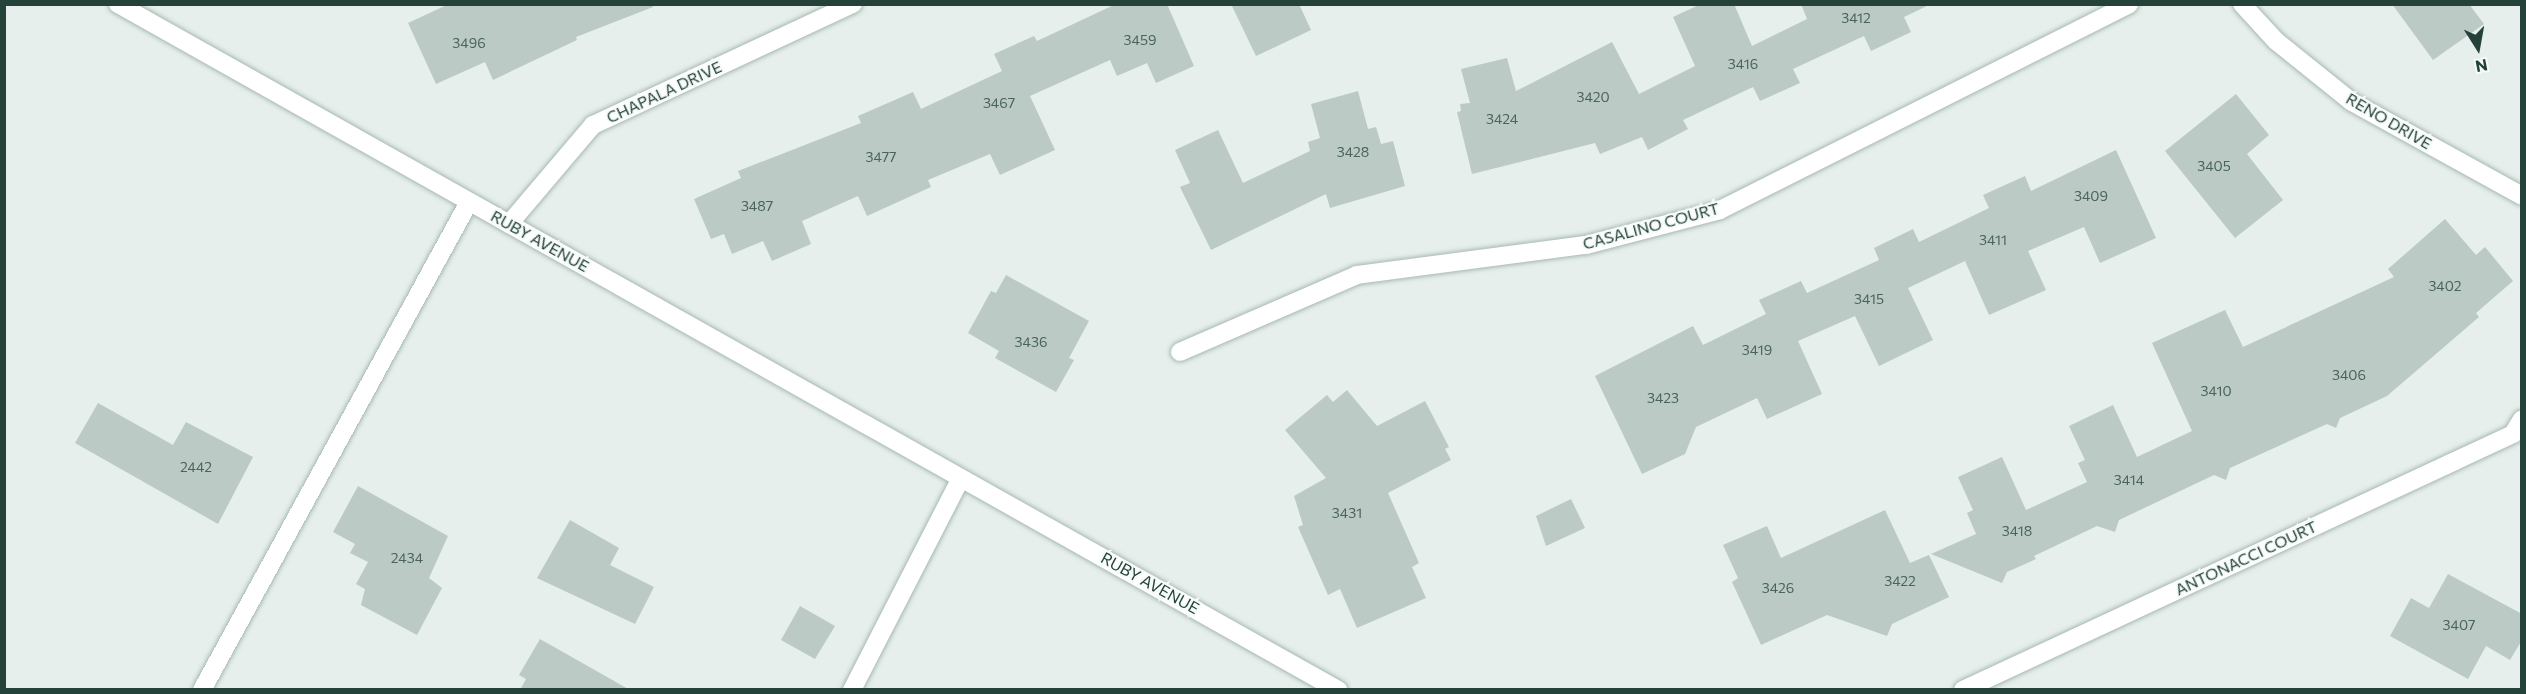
<!DOCTYPE html>
<html>
<head>
<meta charset="utf-8">
<style>
  body { margin:0 }
  #map { position:relative; width:2526px; height:694px; overflow:hidden; background:#e6efeb; font-family:Commissioner,sans-serif }
  div>[style] { position:absolute }
  [style*='--x'] { left:calc(var(--x)*1px); top:calc(var(--y)*1px); width:calc(var(--w)*1px); rotate:calc(var(--a)*1deg) }
  .building>* { inset:0; background:#bbcac4 }
  .roads { filter:drop-shadow(0 0 2px #a8b8b2) drop-shadow(0 0 2px #a8b8b2) }
  .street>* { height:18px; margin:-9px; padding:0 9px; transform-origin:9px; border-radius:9px; background:#fff }
  .secondary>* { height:18px; margin:-9px; padding:0 9px; transform-origin:9px; border-radius:9px; background:#fff }
  span { translate:-50% -50%; white-space:nowrap; text-align:center; line-height:1.15; -webkit-text-stroke:4.5px #f7fbf9; paint-order:stroke }
  .number-label { font-size:14px; color:#4a645c }
  .number-label span { -webkit-text-stroke-width:0 }
  .street-label { font-size:16px; color:#24423a }
  .frame { position:absolute; inset:0; border:6px solid #24423a; pointer-events:none }
  .north { position:absolute; left:2448px; top:18px; width:60px; height:60px; -webkit-text-stroke:4px #f7fbf9; paint-order:stroke; rotate:169deg; font-size:16px; font-weight:700; line-height:24px; text-align:center; color:#24423a }
  .north::after { content:''; display:block; margin:auto; width:21px; height:27px; background:#24423a; clip-path:polygon(50% 0,100% 100%,50% 72%,0 100%) }
</style>
</head>
<body>
<div id="map">
  <div class="building">
    <i style="clip-path:polygon(449px 4px,653px 4px,653px 7px,576px 37px,577px 40px,493px 80px,485px 62px,436px 84px,408px 23px)"></i>
    <i style="clip-path:polygon(1116px 4px,1167px 4px,1194px 66px,1156px 83px,1147px 63px,1117px 76px,1110px 60px,1030px 96px,1055px 150px,1000px 175px,990px 154px,928px 180px,931px 187px,867px 216px,858px 196px,802px 221px,811px 244px,772px 261px,763px 241px,732px 254px,724px 234px,711px 239px,694px 199px,741px 178px,738px 171px,861px 123px,858px 116px,913px 92px,921px 109px,1002px 71px,994px 54px,1034px 36px,1037px 41px)"></i>
    <i style="clip-path:polygon(1231px 4px,1299px 4px,1311px 30px,1256px 56px)"></i>
    <i style="clip-path:polygon(1701px 4px,1734px 4px,1752px 46px,1807px 19px,1801px 4px,1931px 4px,1904px 17px,1911px 32px,1871px 51px,1864px 36px,1793px 69px,1800px 83px,1760px 101px,1753px 87px,1683px 120px,1688px 129px,1648px 150px,1642px 137px,1600px 154px,1595px 143px,1472px 174px,1457px 112px,1461px 111px,1460px 104px,1470px 103px,1461px 69px,1507px 58px,1516px 91px,1612px 42px,1639px 94px,1695px 66px,1673px 17px)"></i>
    <i style="clip-path:polygon(2392px 4px,2469px 4px,2484px 24px,2433px 60px)"></i>
    <i style="clip-path:polygon(1358px 91px,1368px 129px,1376px 127px,1381px 144px,1393px 141px,1405px 186px,1330px 208px,1326px 194px,1211px 250px,1180px 187px,1190px 183px,1175px 150px,1218px 130px,1243px 183px,1310px 151px,1308px 142px,1320px 138px,1311px 104px)"></i>
    <i style="clip-path:polygon(2236px 94px,2269px 135px,2247px 154px,2283px 200px,2235px 238px,2165px 151px)"></i>
    <i style="clip-path:polygon(2116px 150px,2156px 238px,2100px 263px,2084px 227px,2028px 251px,2046px 290px,1989px 315px,1965px 261px,1908px 288px,1933px 340px,1879px 366px,1855px 316px,1798px 341px,1822px 394px,1767px 419px,1757px 398px,1696px 427px,1685px 454px,1642px 474px,1595px 376px,1693px 326px,1703px 345px,1766px 314px,1759px 300px,1801px 281px,1807px 293px,1879px 260px,1874px 248px,1913px 229px,1919px 242px,1989px 208px,1983px 195px,2025px 176px,2031px 191px)"></i>
    <i style="clip-path:polygon(2445px 219px,2476px 255px,2485px 247px,2513px 281px,2476px 313px,2479px 317px,2387px 396px,2340px 418px,2336px 428px,2327px 424px,2230px 468px,2226px 480px,2214px 475px,2119px 520px,2115px 532px,2097px 526px,2034px 556px,2036px 559px,2007px 572px,2002px 583px,1931px 554px,1976px 534px,1967px 513px,1973px 510px,1958px 477px,2002px 457px,2026px 510px,2087px 482px,2078px 463px,2085px 460px,2069px 426px,2113px 405px,2137px 457px,2192px 431px,2152px 343px,2225px 310px,2243px 347px,2394px 277px,2388px 269px)"></i>
    <i style="clip-path:polygon(1006px 275px,1089px 321px,1069px 358px,1074px 360px,1056px 392px,995px 358px,999px 351px,968px 333px,991px 291px,996px 293px)"></i>
    <i style="clip-path:polygon(1347px 390px,1377px 426px,1425px 401px,1449px 447px,1445px 449px,1451px 460px,1388px 493px,1419px 563px,1412px 567px,1426px 598px,1357px 628px,1340px 589px,1328px 595px,1298px 527px,1303px 525px,1294px 496px,1326px 478px,1285px 430px,1327px 395px,1333px 402px)"></i>
    <i style="clip-path:polygon(98px 403px,173px 445px,186px 422px,253px 457px,218px 524px,75px 443px)"></i>
    <i style="clip-path:polygon(358px 486px,448px 536px,429px 578px,442px 588px,417px 635px,361px 605px,365px 589px,356px 584px,368px 562px,350px 553px,355px 544px,333px 532px)"></i>
    <i style="clip-path:polygon(1571px 499px,1585px 528px,1546px 546px,1536px 516px)"></i>
    <i style="clip-path:polygon(1885px 510px,1910px 563px,1929px 555px,1949px 597px,1892px 624px,1887px 636px,1827px 615px,1761px 645px,1732px 582px,1738px 578px,1723px 545px,1767px 526px,1781px 558px)"></i>
    <i style="clip-path:polygon(570px 520px,619px 548px,610px 565px,654px 587px,635px 624px,537px 578px)"></i>
    <i style="clip-path:polygon(2448px 574px,2522px 614px,2522px 640px,2510px 660px,2486px 646px,2468px 679px,2390px 636px,2411px 598px,2429px 608px)"></i>
    <i style="clip-path:polygon(800px 606px,835px 626px,815px 659px,781px 640px)"></i>
    <i style="clip-path:polygon(540px 639px,630px 690px,520px 690px,526px 679px,519px 675px)"></i>
  </div>
  <div class="roads">
    <div class="street">
      <i style="--x:2242;--y:4;--w:50;--a:47.4"></i>
      <i style="--x:2276;--y:41;--w:97;--a:38.8"></i>
      <i style="--x:2352;--y:102;--w:194;--a:28.9"></i>
      <i style="--x:509;--y:224;--w:130;--a:-49.7"></i>
      <i style="--x:593;--y:125;--w:287;--a:-25"></i>
      <i style="--x:1180;--y:352;--w:193;--a:-23.5"></i>
      <i style="--x:1357;--y:275;--w:231;--a:-7.5"></i>
      <i style="--x:1586;--y:245;--w:138;--a:-14.6"></i>
      <i style="--x:1720;--y:210;--w:458;--a:-26.7"></i>
      <i style="--x:202;--y:690;--w:556;--a:-61.32"></i>
      <i style="--x:852;--y:690;--w:238;--a:-62.8"></i>
      <i style="--x:1963;--y:690;--w:607;--a:-24.96"></i>
      <i style="--x:2513;--y:434;--w:17;--a:-59"></i>
    </div>
    <div class="secondary">
      <i style="--x:118;--y:4;--w:1400;--a:29.35"></i>
    </div>
  </div>
  <div class="number-label">
    <span style="left:1856px;top:18px">3412</span>
    <span style="left:1140px;top:40px">3459</span>
    <span style="left:469px;top:43px">3496</span>
    <span style="left:1743px;top:64px">3416</span>
    <span style="left:1593px;top:97px">3420</span>
    <span style="left:999px;top:103px">3467</span>
    <span style="left:1502px;top:119px">3424</span>
    <span style="left:1353px;top:152px">3428</span>
    <span style="left:881px;top:157px">3477</span>
    <span style="left:2214px;top:166px">3405</span>
    <span style="left:2091px;top:196px">3409</span>
    <span style="left:757px;top:206px">3487</span>
    <span style="left:1993px;top:240px">3411</span>
    <span style="left:2445px;top:286px">3402</span>
    <span style="left:1869px;top:299px">3415</span>
    <span style="left:1031px;top:342px">3436</span>
    <span style="left:1757px;top:350px">3419</span>
    <span style="left:2349px;top:375px">3406</span>
    <span style="left:2216px;top:391px">3410</span>
    <span style="left:1663px;top:398px">3423</span>
    <span style="left:196px;top:467px">2442</span>
    <span style="left:2129px;top:480px">3414</span>
    <span style="left:1347px;top:513px">3431</span>
    <span style="left:2017px;top:531px">3418</span>
    <span style="left:407px;top:558px">2434</span>
    <span style="left:1900px;top:581px">3422</span>
    <span style="left:1778px;top:588px">3426</span>
    <span style="left:2459px;top:625px">3407</span>
  </div>
  <div class="street-label">
    <span style="left:664px;top:92px;rotate:-25deg">CHAPALA DRIVE</span>
    <span style="left:2389px;top:121px;rotate:30deg">RENO DRIVE</span>
    <span style="left:1651px;top:226px;rotate:-15deg">CASALINO COURT</span>
    <span style="left:540px;top:241px;rotate:29deg">RUBY AVENUE</span>
    <span style="left:2246px;top:558px;rotate:-25deg">ANTONACCI COURT</span>
    <span style="left:1150px;top:583px;rotate:29deg">RUBY AVENUE</span>
  </div>
  <div class="frame"></div>
  <div class="north">N</div>
</div>
</body>
</html>
